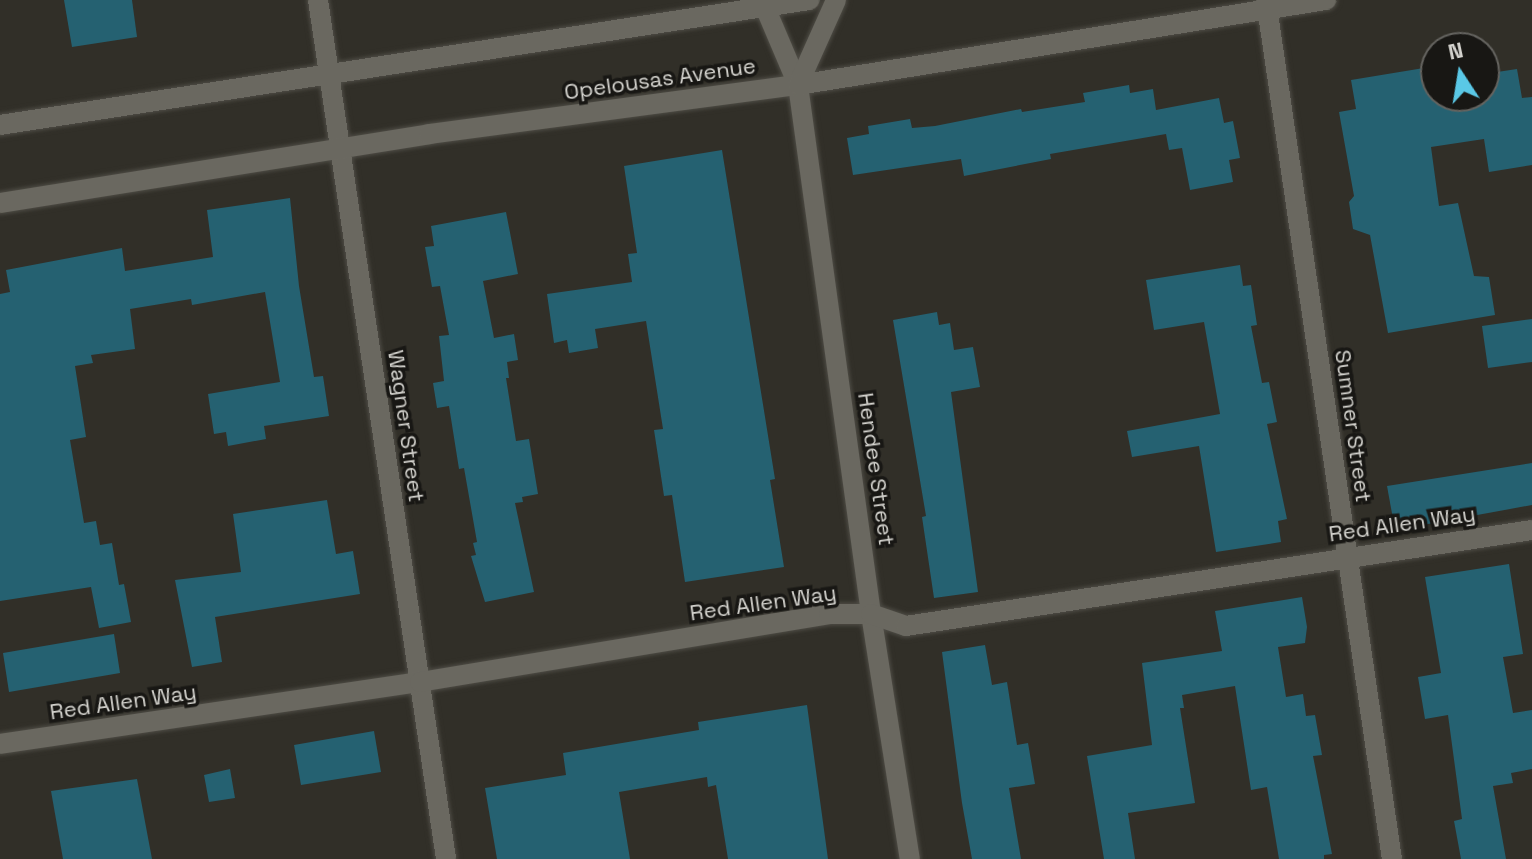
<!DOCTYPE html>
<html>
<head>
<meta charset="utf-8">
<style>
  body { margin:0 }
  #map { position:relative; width:1532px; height:859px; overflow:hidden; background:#312f28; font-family:"Space Grotesk",sans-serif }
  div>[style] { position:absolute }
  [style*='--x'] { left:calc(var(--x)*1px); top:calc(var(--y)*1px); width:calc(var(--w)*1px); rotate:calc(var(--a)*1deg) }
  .building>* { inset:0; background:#256171 }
  .roads { filter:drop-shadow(0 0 2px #4e4c45) drop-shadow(0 0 2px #4e4c45) }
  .minor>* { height:20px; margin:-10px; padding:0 10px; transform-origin:10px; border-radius:10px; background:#6a6860 }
  .tertiary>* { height:20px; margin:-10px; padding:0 10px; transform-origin:10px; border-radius:10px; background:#6a6860 }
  span { translate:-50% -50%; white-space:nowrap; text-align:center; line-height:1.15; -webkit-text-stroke:7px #181714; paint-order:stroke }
  .street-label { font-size:22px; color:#d5d4cf }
  .north { position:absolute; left:1420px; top:32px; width:80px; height:80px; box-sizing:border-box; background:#181714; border:2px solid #64635f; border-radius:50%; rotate:348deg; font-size:22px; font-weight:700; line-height:32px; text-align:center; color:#d5d4cf }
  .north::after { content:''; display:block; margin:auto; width:28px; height:36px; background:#5ac8e6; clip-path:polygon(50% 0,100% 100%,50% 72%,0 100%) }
</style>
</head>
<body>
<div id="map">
  <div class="building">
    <i style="clip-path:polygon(64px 0,132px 0,137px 37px,72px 47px)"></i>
    <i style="clip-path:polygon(1436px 66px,1436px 96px,1484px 96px,1484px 74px,1517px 69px,1522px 98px,1532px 97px,1532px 165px,1489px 172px,1484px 139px,1431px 147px,1439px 206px,1458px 203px,1474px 276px,1489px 277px,1495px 315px,1388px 333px,1370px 235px,1353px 229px,1349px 202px,1354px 196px,1339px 112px,1356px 109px,1351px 80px)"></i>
    <i style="clip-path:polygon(1129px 85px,1130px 93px,1153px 89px,1156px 110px,1219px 98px,1224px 123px,1233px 121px,1240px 158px,1229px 160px,1233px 182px,1190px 190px,1182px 148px,1169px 150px,1166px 134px,1050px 154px,1051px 159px,964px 176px,961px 159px,853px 175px,847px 138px,869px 134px,868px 126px,910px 119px,912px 128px,935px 126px,1021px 109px,1022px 112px,1085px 102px,1083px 93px)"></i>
    <i style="clip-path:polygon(722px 150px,775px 479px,770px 480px,784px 567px,685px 582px,672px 495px,664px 496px,654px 430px,663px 429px,646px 321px,595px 329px,598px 348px,569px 353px,567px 340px,554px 343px,547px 294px,632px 282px,628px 254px,637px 253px,624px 166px)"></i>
    <i style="clip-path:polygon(290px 198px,299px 286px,314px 377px,323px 376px,329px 416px,264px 426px,266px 439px,228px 446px,226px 432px,214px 434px,208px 394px,280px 382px,265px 292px,192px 305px,191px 299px,130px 309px,135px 349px,91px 355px,93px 363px,75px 366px,86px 437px,70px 440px,84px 523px,96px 521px,100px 545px,112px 543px,119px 585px,124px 584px,131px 622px,99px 628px,91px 587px,0 601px,0 294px,10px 292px,6px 270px,122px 248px,125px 271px,213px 257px,207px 210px)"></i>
    <i style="clip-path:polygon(506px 212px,518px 274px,483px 281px,494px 338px,514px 334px,518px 360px,507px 362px,509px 378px,506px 378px,516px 441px,529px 439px,538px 494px,522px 497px,523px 502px,515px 503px,534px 592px,485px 602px,471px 556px,476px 555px,473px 543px,477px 542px,464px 468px,459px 469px,449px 406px,437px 408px,433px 383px,444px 381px,439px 336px,449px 335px,440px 286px,432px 287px,425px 247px,434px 246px,431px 226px)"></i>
    <i style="clip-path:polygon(1240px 265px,1243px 286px,1251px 285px,1257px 325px,1251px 326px,1262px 383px,1269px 382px,1277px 422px,1267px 424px,1287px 519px,1278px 521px,1281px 542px,1216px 552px,1199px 446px,1132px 457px,1127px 431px,1220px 414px,1204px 322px,1154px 330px,1146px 280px)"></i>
    <i style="clip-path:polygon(937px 312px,939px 325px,950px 323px,954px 350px,973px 347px,980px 387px,951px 392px,978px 592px,934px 598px,922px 517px,926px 516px,893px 320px)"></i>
    <i style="clip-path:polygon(1532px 319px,1532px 362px,1488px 368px,1482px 326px)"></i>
    <i style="clip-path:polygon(1532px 463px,1532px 505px,1395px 530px,1387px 486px)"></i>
    <i style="clip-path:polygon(327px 500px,336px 554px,353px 551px,360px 594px,215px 617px,222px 662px,192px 667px,175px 580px,241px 572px,233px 514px)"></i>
    <i style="clip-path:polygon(1509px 564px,1523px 654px,1503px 657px,1513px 713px,1532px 710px,1532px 769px,1511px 773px,1513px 783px,1493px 786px,1506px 859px,1461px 859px,1454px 821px,1462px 819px,1448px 715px,1425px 719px,1418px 677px,1441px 673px,1425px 577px)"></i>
    <i style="clip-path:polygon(1302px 597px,1307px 627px,1305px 643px,1278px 647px,1286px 697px,1303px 694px,1306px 716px,1315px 715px,1322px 755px,1313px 756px,1332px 854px,1324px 855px,1324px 859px,1279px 859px,1267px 787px,1251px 790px,1235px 686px,1182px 695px,1184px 708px,1180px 708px,1195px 803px,1128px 813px,1135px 859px,1104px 859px,1087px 756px,1152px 745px,1142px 663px,1222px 651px,1215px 611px)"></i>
    <i style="clip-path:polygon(114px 634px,120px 673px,9px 692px,3px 653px)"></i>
    <i style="clip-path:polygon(985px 645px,992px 685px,1007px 682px,1017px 745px,1028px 743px,1035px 784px,1009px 788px,1021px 859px,972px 859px,962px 803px,942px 652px)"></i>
    <i style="clip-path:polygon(807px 705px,828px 859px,728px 859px,716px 785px,708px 787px,707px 777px,619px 792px,630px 859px,497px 859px,485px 788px,566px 775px,563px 753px,699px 730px,698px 722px)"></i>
    <i style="clip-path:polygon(374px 731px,381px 772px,301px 785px,294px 745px)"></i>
    <i style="clip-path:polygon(230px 769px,235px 798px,209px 802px,204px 775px)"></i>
    <i style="clip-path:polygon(137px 779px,152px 859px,63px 859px,51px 791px)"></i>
  </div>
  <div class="roads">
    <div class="minor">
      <i style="--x:318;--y:0;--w:868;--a:81.52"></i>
      <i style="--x:762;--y:0;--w:92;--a:67"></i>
      <i style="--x:798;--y:85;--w:534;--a:82.14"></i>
      <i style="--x:871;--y:614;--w:248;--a:81"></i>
      <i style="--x:1266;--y:0;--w:868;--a:81.66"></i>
      <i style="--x:798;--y:85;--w:93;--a:-65.9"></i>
      <i style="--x:0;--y:744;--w:425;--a:-8.4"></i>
      <i style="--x:420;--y:682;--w:415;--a:-9.4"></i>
      <i style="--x:829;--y:614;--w:42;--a:0"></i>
      <i style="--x:871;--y:614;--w:37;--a:19"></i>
      <i style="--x:906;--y:626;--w:633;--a:-8.72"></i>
    </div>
    <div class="tertiary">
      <i style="--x:0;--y:125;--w:819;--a:-8.78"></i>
      <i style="--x:0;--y:203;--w:435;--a:-9.1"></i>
      <i style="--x:429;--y:134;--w:372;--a:-7.6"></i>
      <i style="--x:798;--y:85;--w:535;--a:-9.15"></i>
    </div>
  </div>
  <div class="street-label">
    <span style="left:660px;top:79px;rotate:-8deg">Opelousas Avenue</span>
    <span style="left:406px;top:426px;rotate:82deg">Wagner Street</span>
    <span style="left:1353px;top:426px;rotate:82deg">Sumner Street</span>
    <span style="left:876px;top:469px;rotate:82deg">Hendee Street</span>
    <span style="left:1402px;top:524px;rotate:-8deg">Red Allen Way</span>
    <span style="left:763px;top:603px;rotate:-8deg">Red Allen Way</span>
    <span style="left:123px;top:702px;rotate:-8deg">Red Allen Way</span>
  </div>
  <div class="north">N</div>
</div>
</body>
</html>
